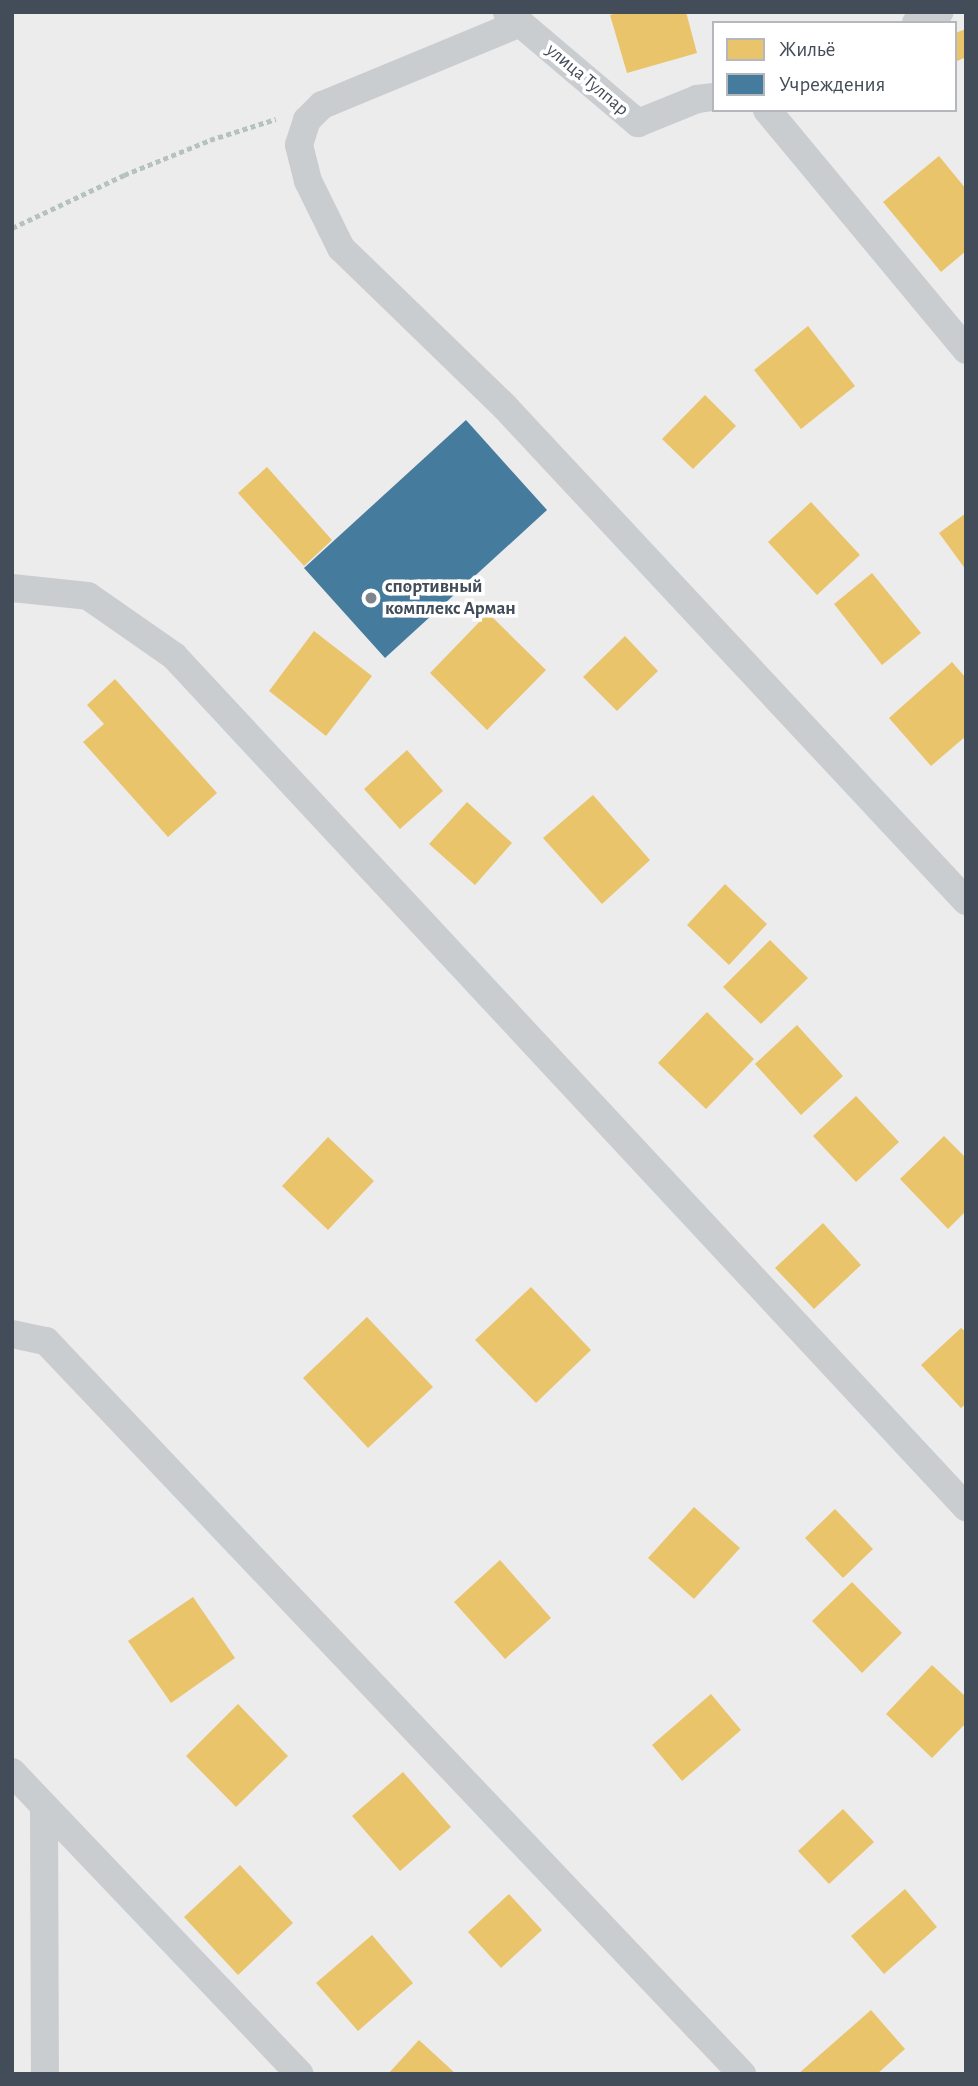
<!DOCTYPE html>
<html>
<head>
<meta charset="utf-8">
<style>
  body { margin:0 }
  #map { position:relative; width:978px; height:2086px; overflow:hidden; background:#edecec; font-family:"Alegreya Sans",sans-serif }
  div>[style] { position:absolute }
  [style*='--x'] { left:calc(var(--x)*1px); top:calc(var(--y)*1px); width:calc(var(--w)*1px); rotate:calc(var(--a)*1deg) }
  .homes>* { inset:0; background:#e9c46a }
  .public>* { inset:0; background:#457b9d }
  .path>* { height:4.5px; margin-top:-2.25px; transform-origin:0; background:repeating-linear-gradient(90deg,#b6c2c0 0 5px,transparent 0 8.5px) }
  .street>* { height:28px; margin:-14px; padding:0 14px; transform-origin:14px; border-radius:14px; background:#cacdd0 }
  .dots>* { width:19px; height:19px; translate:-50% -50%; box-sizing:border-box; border:4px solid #fff; border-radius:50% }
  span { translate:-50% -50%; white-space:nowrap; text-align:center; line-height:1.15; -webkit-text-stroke:7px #fff; paint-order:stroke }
  .street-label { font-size:19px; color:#434d59 }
  .poi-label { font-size:19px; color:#434d59; font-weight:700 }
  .left { translate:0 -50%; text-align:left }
  .frame { position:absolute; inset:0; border:14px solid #434d59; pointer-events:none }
  .legend { position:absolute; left:712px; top:21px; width:245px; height:91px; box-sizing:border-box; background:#fff; border:2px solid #b4b8bd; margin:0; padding:9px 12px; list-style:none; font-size:21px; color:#434d59 }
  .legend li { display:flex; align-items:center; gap:14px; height:35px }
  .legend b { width:35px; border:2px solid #b4b8bd }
</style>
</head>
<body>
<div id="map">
  <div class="homes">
    <i style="clip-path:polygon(620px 12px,686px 12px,697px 53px,627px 73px,610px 15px)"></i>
    <i style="clip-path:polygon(966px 29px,966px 57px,955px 62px,955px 33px)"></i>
    <i style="clip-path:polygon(939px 156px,966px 189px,966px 251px,941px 272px,883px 202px)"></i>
    <i style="clip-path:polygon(808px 326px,855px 386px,801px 429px,754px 370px)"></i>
    <i style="clip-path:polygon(705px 395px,736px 426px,693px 469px,662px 439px)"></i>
    <i style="clip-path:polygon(267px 467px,332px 540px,304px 566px,238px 493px)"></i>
    <i style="clip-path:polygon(811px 502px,860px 555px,817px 595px,768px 542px)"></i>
    <i style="clip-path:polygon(966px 513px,966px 570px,939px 533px)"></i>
    <i style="clip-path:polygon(872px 573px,921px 633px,882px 665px,834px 604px)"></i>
    <i style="clip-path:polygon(488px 613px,546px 670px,487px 730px,430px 673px)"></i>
    <i style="clip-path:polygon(314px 631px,372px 676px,326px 736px,269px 691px)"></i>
    <i style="clip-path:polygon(625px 636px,658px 671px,617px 711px,583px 677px)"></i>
    <i style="clip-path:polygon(952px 662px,966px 678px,966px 736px,931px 766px,889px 718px)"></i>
    <i style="clip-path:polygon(115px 679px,217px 793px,168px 837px,83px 742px,104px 724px,87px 705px)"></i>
    <i style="clip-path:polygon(407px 750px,443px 791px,400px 829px,364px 789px)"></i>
    <i style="clip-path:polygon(593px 795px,650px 860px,602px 904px,543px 838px)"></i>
    <i style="clip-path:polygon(467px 802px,512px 843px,475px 885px,429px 844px)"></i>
    <i style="clip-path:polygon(725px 884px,767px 924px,729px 965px,687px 925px)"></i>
    <i style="clip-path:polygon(770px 940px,808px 978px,761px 1024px,723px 987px)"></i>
    <i style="clip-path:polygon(707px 1012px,754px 1059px,706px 1109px,658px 1063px)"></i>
    <i style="clip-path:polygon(797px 1025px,843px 1076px,801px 1115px,755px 1064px)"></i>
    <i style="clip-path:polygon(856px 1096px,899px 1142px,856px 1182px,813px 1136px)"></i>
    <i style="clip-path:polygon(944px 1136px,966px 1158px,966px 1211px,948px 1229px,900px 1179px)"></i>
    <i style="clip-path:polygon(328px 1137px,374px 1181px,328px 1230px,282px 1186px)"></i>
    <i style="clip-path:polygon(823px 1223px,861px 1265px,814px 1309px,775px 1268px)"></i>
    <i style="clip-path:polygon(531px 1287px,591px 1350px,536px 1403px,475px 1340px)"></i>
    <i style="clip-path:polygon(367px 1317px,433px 1387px,368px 1448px,303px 1378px)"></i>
    <i style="clip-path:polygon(961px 1328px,966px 1332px,966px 1404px,961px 1408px,921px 1365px)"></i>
    <i style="clip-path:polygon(694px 1507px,740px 1548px,694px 1599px,648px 1558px)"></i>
    <i style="clip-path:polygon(835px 1509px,873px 1549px,843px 1578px,805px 1538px)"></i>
    <i style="clip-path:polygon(500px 1560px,551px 1618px,505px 1659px,454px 1602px)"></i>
    <i style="clip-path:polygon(852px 1582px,902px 1633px,862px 1673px,812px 1621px)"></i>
    <i style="clip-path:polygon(193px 1597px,235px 1658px,171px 1703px,128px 1641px)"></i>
    <i style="clip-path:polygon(932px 1665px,966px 1697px,966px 1723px,932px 1758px,886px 1714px)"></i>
    <i style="clip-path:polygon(711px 1694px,741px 1730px,682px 1781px,652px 1745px)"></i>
    <i style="clip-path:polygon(238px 1704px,288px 1756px,236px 1807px,186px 1756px)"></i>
    <i style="clip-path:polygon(403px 1772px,451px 1827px,400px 1871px,352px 1816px)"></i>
    <i style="clip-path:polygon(843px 1809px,874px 1842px,829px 1884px,798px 1851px)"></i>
    <i style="clip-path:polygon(240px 1865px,293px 1923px,238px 1975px,184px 1917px)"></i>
    <i style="clip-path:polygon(905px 1889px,937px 1927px,884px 1974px,851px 1936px)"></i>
    <i style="clip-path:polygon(509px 1894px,542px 1930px,501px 1968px,468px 1932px)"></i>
    <i style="clip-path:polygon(372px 1935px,413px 1983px,358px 2031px,316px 1983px)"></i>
    <i style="clip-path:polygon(871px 2010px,905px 2049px,877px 2074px,798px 2074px)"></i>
    <i style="clip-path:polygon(419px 2040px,456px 2074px,388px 2074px)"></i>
  </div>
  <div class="public">
    <i style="clip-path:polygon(466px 420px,547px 510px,385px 658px,304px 568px)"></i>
  </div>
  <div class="path">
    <i style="--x:12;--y:228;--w:124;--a:-25.3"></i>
    <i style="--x:124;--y:175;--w:93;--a:-22.1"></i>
    <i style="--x:210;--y:140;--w:69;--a:-17.7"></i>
  </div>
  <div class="street">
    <i style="--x:507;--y:12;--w:172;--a:40.3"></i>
    <i style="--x:638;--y:123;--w:64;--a:-22.1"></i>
    <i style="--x:697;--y:99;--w:17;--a:-7"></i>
    <i style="--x:916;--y:23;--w:26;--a:-25"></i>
    <i style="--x:518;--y:24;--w:212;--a:157.5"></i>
    <i style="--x:322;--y:105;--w:21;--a:135"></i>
    <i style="--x:307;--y:120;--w:26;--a:108"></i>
    <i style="--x:299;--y:145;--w:37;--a:76"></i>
    <i style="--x:308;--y:181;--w:75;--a:63.8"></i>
    <i style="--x:341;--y:248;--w:228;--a:44.1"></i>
    <i style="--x:505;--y:407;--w:676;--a:46.98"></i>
    <i style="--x:767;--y:110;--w:312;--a:50.3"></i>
    <i style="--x:12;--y:588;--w:76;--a:6"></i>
    <i style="--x:88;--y:596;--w:105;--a:34.9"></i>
    <i style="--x:174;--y:656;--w:1163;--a:47.06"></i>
    <i style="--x:12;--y:1334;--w:35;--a:12"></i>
    <i style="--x:46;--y:1341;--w:1011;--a:46.48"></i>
    <i style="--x:12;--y:1772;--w:417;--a:46.4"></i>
    <i style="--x:44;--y:1806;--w:268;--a:89.8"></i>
  </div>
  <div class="dots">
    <i style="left:371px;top:598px;background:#7e858c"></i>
  </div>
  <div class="street-label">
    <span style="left:587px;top:80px;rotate:40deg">улица Тулпар</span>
  </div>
  <div class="poi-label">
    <span class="left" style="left:385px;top:598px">спортивный<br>комплекс Арман</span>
  </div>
  <div class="frame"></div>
  <ul class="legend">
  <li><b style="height:19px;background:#e9c46a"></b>Жильё</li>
  <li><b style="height:19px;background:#457b9d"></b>Учреждения</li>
  </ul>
</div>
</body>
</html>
